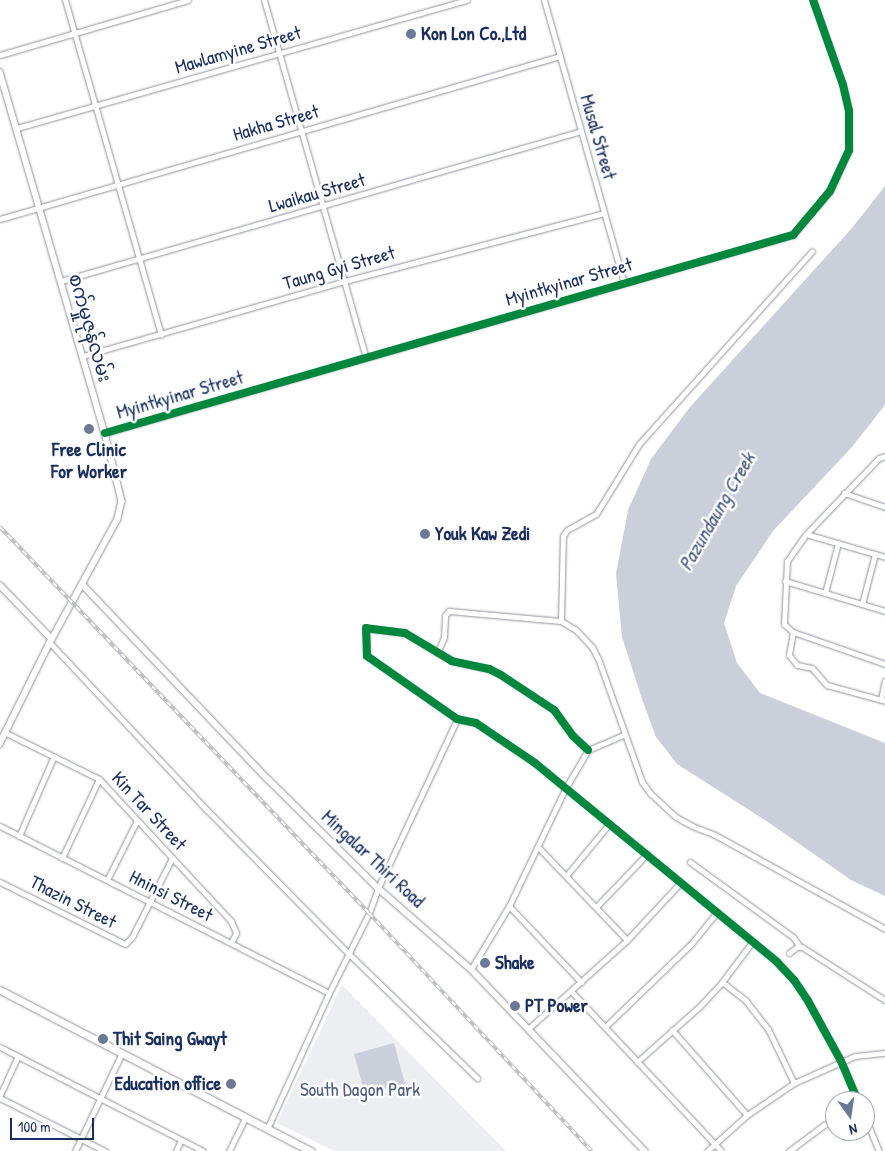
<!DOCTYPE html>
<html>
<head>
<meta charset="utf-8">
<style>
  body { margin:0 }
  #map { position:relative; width:885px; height:1151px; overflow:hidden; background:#fff; font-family:"Patrick Hand","Noto Sans Myanmar",sans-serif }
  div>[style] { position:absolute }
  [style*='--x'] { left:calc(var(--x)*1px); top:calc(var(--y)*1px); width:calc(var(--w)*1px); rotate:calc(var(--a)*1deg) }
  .green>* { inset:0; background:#edeef2 }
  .water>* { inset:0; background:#cbcfda }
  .roads { filter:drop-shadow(0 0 1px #8e929a) drop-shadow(0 0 1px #8e929a) }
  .minor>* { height:5px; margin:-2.5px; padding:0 2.5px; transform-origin:2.5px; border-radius:2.5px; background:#fff }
  .tertiary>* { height:5.5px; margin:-2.75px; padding:0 2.75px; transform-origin:2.75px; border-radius:2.75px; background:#fff }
  .secondary>* { height:7px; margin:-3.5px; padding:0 3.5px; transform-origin:3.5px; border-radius:3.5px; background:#fff }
  .rail>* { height:4px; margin-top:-2px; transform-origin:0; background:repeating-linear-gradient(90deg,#fff 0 5.5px,#b9bcc1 0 11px); box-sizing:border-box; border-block:1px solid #b9bcc1 }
  .cycleway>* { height:8px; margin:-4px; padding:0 4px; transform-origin:4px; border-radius:4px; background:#00873e }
  .dots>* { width:14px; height:14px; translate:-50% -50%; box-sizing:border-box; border:2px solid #fff; border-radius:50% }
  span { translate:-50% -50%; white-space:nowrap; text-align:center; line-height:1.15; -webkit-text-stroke:5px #fff; paint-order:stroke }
  .poi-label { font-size:19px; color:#1b2f5e; font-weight:700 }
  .left { translate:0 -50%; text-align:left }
  .right { translate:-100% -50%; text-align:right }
  .street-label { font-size:19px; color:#1b2f5e }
  .park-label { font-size:19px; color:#4c5c80 }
  .water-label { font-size:20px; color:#49597e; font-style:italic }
  .north { position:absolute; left:825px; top:1091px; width:50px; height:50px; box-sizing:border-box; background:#fff; border:1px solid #a4acbf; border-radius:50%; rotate:166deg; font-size:14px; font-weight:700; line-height:20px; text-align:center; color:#1b2f5e }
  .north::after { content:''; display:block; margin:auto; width:18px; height:22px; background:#6b7896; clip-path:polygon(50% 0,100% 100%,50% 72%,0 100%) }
  .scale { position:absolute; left:10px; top:1118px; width:84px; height:22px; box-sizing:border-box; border:2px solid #1b2f5e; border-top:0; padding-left:6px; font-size:15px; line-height:18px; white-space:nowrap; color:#1b2f5e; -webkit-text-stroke:4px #fff; paint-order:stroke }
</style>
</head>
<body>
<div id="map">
  <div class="green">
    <i style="clip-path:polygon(342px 985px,506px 1151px,334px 1151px,277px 1123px)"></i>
  </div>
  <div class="water">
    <i style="clip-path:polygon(885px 186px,885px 405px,852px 447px,773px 531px,736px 586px,724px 623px,737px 663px,760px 693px,885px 743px,885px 896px,851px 880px,768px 822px,677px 764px,656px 737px,643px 702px,622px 637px,616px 574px,628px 510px,651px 459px,690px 407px,852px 228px)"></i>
    <i style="clip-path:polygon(394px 1043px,405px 1084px,365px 1094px,354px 1054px)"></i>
  </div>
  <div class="roads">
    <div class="minor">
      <i style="--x:65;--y:0;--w:348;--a:74"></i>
      <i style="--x:264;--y:0;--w:372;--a:74.1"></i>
      <i style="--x:544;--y:0;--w:294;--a:74.2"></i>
      <i style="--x:0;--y:55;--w:196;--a:-16.3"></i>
      <i style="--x:17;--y:128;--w:468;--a:-15.9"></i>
      <i style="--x:0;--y:219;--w:583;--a:-16.23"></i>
      <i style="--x:61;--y:281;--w:541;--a:-16.09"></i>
      <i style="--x:83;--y:356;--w:273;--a:-16"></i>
      <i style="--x:345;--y:281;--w:268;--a:-14.7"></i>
      <i style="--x:105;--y:433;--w:716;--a:-16.06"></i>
      <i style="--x:793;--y:235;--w:57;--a:-49.9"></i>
      <i style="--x:830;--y:191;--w:45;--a:-65.1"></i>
      <i style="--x:849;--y:150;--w:39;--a:-90"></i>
      <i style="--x:849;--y:111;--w:27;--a:-103"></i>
      <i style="--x:843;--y:85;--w:90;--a:-109.4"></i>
      <i style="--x:885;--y:456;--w:6;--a:162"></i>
      <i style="--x:879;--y:458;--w:105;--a:133.8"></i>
      <i style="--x:806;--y:534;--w:33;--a:125"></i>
      <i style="--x:787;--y:561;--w:63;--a:92.7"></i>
      <i style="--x:784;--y:624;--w:12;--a:42"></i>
      <i style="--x:793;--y:632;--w:97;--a:19.2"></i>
      <i style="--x:844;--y:493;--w:43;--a:18.9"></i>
      <i style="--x:806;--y:534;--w:82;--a:16.2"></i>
      <i style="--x:785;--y:581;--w:104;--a:16.7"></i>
      <i style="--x:825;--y:593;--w:52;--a:-75.4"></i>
      <i style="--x:862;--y:604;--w:52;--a:-75.4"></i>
      <i style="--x:561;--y:621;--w:85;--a:-88.7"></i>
      <i style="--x:563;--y:536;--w:7;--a:-56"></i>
      <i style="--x:567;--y:530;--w:33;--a:-29"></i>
      <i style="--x:596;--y:514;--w:82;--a:-58.4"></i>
      <i style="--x:639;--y:444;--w:259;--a:-48.1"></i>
      <i style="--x:793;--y:632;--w:23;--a:100"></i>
      <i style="--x:789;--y:655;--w:13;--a:51"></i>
      <i style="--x:797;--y:665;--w:15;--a:11"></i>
      <i style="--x:812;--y:668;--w:23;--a:49"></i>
      <i style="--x:827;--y:685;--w:60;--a:15.4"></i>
      <i style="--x:50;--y:643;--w:221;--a:46.8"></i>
      <i style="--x:201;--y:804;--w:209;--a:45.4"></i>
      <i style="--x:348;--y:953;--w:180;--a:44.1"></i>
      <i style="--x:437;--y:653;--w:17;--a:-66"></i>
      <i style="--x:444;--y:637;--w:22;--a:-87"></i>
      <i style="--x:445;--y:615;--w:6;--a:-45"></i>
      <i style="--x:449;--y:611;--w:112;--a:5.1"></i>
      <i style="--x:561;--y:621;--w:17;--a:31"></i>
      <i style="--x:576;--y:630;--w:23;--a:47"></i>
      <i style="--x:592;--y:647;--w:16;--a:63"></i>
      <i style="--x:599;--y:661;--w:128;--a:70.4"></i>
      <i style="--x:642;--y:782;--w:14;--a:54"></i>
      <i style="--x:650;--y:793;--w:35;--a:43"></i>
      <i style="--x:676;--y:817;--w:18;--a:29"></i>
      <i style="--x:692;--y:826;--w:25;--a:21"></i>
      <i style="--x:715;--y:835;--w:194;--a:28.9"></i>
      <i style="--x:881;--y:699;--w:19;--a:-78"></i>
      <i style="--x:6;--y:733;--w:104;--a:26.3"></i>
      <i style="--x:99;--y:779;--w:194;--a:47.1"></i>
      <i style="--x:231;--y:921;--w:13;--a:67"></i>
      <i style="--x:236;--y:933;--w:11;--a:117"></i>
      <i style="--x:588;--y:750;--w:21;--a:-137"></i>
      <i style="--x:573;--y:736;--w:32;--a:-126"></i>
      <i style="--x:554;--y:710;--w:64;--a:-146.6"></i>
      <i style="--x:501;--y:675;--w:13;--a:-153"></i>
      <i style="--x:489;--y:669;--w:38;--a:-168"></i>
      <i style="--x:452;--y:661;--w:55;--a:-149.2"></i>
      <i style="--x:405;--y:633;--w:39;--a:-173"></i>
      <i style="--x:366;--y:628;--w:28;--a:88"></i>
      <i style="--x:367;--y:656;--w:110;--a:35"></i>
      <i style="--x:457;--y:719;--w:19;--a:12"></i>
      <i style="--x:476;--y:723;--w:71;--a:34.1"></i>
      <i style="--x:535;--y:763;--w:313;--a:39.4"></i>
      <i style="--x:777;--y:962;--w:25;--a:47"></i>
      <i style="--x:794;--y:980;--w:25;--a:56"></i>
      <i style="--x:808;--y:1001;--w:68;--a:61.2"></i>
      <i style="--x:841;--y:1061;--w:43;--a:67"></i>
      <i style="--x:0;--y:826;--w:369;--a:26.9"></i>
      <i style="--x:19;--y:836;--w:87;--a:-66.4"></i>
      <i style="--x:538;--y:847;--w:129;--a:46.3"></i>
      <i style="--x:62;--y:858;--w:87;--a:-64.9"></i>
      <i style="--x:690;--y:862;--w:127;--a:36.1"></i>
      <i style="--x:793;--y:937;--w:12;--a:55"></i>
      <i style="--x:566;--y:876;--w:67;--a:-50.4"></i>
      <i style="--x:107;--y:880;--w:67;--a:-63.4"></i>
      <i style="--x:0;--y:882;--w:140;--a:26.4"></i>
      <i style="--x:125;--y:944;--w:10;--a:-45"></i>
      <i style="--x:132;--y:937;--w:89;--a:-63.1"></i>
      <i style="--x:509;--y:906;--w:105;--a:46.5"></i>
      <i style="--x:596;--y:907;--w:74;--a:-46.1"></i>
      <i style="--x:789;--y:953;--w:10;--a:-37"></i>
      <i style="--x:797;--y:947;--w:5;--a:0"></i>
      <i style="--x:802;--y:947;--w:98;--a:32.6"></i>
      <i style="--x:471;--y:969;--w:74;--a:-58.9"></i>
      <i style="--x:509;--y:906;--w:130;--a:-64.4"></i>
      <i style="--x:565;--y:789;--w:45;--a:-59.5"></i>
      <i style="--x:588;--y:750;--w:39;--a:-23"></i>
      <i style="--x:722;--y:982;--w:31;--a:38"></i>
      <i style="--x:746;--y:1001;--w:36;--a:52"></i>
      <i style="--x:768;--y:1029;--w:60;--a:64.3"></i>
      <i style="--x:571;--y:991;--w:219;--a:46.8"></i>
      <i style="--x:605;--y:1027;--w:120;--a:-44"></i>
      <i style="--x:691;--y:944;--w:41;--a:-50.9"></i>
      <i style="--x:529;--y:1028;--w:132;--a:-41.9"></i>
      <i style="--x:627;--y:940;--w:79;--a:-47"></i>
      <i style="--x:672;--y:1030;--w:113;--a:48.6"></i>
      <i style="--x:0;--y:1047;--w:228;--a:27.1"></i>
      <i style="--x:637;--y:1062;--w:84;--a:-41.6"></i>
      <i style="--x:700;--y:1006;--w:33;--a:-47"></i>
      <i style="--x:722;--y:982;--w:51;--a:-52.9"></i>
      <i style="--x:0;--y:1095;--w:43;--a:-65.2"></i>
      <i style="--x:0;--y:1098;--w:118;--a:26.8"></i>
      <i style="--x:865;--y:1117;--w:37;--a:68"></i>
      <i style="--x:267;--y:1129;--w:149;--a:-65.5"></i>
      <i style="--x:329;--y:993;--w:89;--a:-63.4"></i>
      <i style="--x:369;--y:913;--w:27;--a:-70"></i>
      <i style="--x:378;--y:888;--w:187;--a:-64.9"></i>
      <i style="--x:75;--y:1151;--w:109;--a:-64.4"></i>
      <i style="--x:176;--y:1151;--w:12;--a:-66"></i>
      <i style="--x:229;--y:1151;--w:37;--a:-64"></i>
      <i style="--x:707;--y:1151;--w:54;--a:-42"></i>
      <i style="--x:747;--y:1115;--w:57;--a:-34.2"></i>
      <i style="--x:794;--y:1083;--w:67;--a:-23.9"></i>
      <i style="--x:855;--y:1056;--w:30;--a:-6"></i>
      <i style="--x:789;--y:1151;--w:44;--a:-36.6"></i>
      <i style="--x:824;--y:1125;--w:12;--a:-24"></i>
    </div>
    <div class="tertiary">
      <i style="--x:0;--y:72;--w:376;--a:73.8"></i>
      <i style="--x:105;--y:433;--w:70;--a:76"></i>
      <i style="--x:122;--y:501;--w:18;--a:103"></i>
      <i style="--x:118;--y:519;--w:141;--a:118.7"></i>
      <i style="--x:50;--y:643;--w:113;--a:116.3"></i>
      <i style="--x:0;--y:585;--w:75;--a:46.1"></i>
      <i style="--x:83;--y:585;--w:269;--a:46.4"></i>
      <i style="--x:269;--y:780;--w:153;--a:44.7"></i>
      <i style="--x:378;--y:888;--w:123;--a:41.1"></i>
      <i style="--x:471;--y:969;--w:252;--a:46.3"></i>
    </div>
    <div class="secondary">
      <i style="--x:0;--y:990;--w:350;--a:27.4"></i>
    </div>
  </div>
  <div class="rail">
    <i style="--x:0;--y:527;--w:534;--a:46.29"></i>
    <i style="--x:369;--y:913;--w:326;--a:46.9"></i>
  </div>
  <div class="cycleway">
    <i style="--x:105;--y:433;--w:716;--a:-16.06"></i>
    <i style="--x:793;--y:235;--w:57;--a:-49.9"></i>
    <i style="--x:830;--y:191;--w:45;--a:-65.1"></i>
    <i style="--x:849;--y:150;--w:39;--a:-90"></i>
    <i style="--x:849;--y:111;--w:27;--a:-103"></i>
    <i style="--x:843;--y:85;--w:90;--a:-109.4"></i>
    <i style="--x:588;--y:750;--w:21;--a:-137"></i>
    <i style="--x:573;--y:736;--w:32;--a:-126"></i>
    <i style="--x:554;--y:710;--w:64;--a:-146.6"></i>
    <i style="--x:501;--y:675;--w:13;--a:-153"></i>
    <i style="--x:489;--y:669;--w:38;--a:-168"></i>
    <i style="--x:452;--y:661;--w:55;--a:-149.2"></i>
    <i style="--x:405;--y:633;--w:39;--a:-173"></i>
    <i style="--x:366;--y:628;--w:28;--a:88"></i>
    <i style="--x:367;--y:656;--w:110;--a:35"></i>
    <i style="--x:457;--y:719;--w:19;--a:12"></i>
    <i style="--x:476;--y:723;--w:71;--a:34.1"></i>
    <i style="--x:535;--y:763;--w:313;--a:39.4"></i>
    <i style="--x:777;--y:962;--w:25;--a:47"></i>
    <i style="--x:794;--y:980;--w:25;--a:56"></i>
    <i style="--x:808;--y:1001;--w:68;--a:61.2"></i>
    <i style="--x:841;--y:1061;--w:43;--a:67"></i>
  </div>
  <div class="dots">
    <i style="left:411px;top:34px;background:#6b7896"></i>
    <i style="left:89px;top:429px;background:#6b7896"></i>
    <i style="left:425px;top:534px;background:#6b7896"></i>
    <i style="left:485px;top:963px;background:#6b7896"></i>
    <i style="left:515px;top:1006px;background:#6b7896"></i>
    <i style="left:103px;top:1039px;background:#6b7896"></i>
    <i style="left:231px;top:1084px;background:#6b7896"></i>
  </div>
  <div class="poi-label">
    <span class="left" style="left:421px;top:34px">Kon Lon Co.,Ltd</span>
    <span style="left:89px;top:461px">Free Clinic<br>For Worker</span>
    <span class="left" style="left:435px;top:534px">Youk Kaw Zedi</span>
    <span class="left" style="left:495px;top:963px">Shake</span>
    <span class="left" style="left:525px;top:1006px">PT Power</span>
    <span class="left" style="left:113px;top:1039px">Thit Saing Gwayt</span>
    <span class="right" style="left:221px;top:1084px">Education office</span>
  </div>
  <div class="street-label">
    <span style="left:238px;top:50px;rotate:-16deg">Mawlamyine Street</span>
    <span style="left:276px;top:123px;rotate:-16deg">Hakha Street</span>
    <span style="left:598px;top:137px;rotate:74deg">Musal Street</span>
    <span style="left:317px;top:193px;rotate:-16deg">Lwaikau Street</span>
    <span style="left:339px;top:268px;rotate:-16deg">Taung Gyi Street</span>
    <span style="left:569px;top:282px;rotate:-16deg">Myintkyinar Street</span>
    <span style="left:90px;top:328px;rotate:74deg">စက်မှုဇုန်လမ်း</span>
    <span style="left:180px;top:395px;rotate:-16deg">Myintkyinar Street</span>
    <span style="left:149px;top:811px;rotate:47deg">Kin Tar Street</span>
    <span style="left:373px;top:859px;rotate:43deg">Mingalar Thiri Road</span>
    <span style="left:171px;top:896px;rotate:27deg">Hninsi Street</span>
    <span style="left:73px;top:902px;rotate:27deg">Thazin Street</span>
  </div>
  <div class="park-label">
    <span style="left:360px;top:1090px">South Dagon Park</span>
  </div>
  <div class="water-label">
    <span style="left:716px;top:511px;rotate:-60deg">Pazundaung Creek</span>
  </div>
  <div class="north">N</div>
  <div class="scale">100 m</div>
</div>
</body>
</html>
